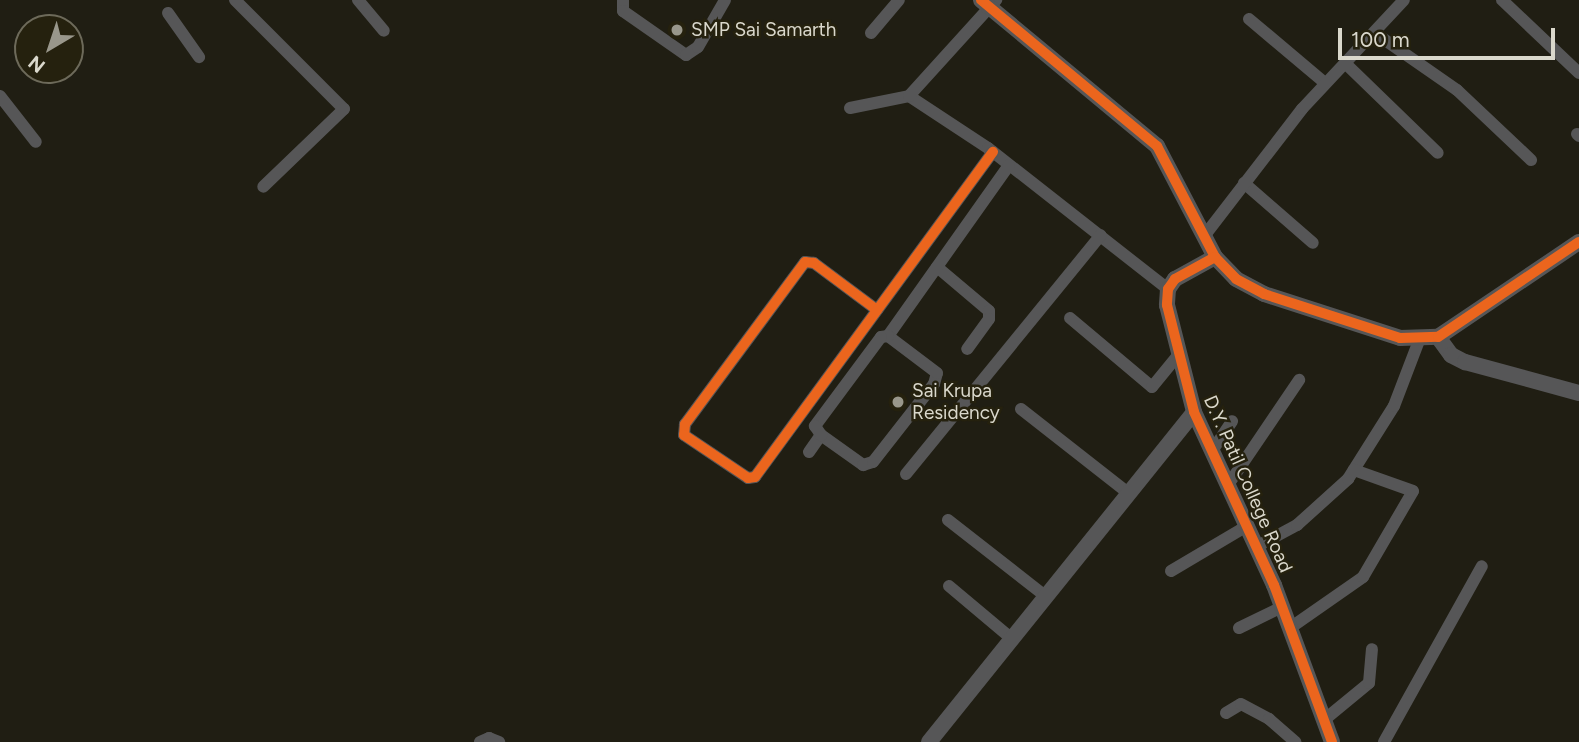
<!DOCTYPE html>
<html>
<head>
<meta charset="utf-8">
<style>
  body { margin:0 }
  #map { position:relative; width:1579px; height:742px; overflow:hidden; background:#201e13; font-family:Figtree,sans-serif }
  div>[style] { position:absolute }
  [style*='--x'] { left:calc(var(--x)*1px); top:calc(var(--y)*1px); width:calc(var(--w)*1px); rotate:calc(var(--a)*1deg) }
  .minor>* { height:12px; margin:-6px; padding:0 6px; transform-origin:6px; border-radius:6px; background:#565657 }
  .tertiary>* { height:16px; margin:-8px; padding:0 8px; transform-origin:8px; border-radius:8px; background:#565657 }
  .cycleway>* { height:10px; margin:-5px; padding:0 5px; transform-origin:5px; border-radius:5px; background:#eb651d }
  .dots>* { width:19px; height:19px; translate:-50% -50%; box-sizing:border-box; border:4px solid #25210e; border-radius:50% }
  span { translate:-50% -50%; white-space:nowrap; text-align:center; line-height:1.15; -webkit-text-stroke:5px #25210e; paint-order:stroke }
  .poi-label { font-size:19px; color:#dad8cc }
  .left { translate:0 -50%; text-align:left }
  .street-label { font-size:19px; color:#dad8cc }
  .north { position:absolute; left:14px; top:14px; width:70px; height:70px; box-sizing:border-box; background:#25210e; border:2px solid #6d6a5a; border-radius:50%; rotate:219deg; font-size:19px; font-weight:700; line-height:28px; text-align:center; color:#dad8cc }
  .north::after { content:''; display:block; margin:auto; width:24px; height:32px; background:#99978b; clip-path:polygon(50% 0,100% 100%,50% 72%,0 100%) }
  .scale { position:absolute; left:1338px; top:28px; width:217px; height:32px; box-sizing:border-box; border:4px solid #dad8cc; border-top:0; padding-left:9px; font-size:21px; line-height:24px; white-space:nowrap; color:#dad8cc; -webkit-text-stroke:5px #25210e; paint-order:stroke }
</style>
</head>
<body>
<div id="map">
  <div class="minor">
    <i style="--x:235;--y:0;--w:154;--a:45"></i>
    <i style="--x:344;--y:109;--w:112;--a:136.1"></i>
    <i style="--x:358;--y:0;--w:40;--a:50"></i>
    <i style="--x:623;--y:0;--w:11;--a:90"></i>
    <i style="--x:623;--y:11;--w:77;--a:34.9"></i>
    <i style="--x:686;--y:55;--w:14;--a:-34"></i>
    <i style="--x:698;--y:47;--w:54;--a:-60.1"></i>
    <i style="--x:1502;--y:0;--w:106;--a:43.5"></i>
    <i style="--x:168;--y:13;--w:54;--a:54.8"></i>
    <i style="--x:1249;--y:19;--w:99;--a:40.1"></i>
    <i style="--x:871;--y:33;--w:43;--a:-49.7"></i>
    <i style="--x:1375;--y:33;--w:100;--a:34.8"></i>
    <i style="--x:1457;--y:90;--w:102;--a:43.4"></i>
    <i style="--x:1345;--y:63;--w:129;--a:44.1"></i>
    <i style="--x:0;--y:96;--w:58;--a:52"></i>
    <i style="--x:909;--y:96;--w:95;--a:33.4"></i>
    <i style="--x:988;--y:148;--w:229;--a:38.1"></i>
    <i style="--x:850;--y:108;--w:60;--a:-11.5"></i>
    <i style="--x:909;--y:96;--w:130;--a:-47.8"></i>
    <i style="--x:1577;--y:134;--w:3;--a:45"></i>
    <i style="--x:1244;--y:183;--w:91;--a:41"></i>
    <i style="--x:1205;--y:235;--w:159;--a:-52.4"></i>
    <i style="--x:1302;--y:109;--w:149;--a:-46.9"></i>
    <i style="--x:937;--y:267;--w:68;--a:40.2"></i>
    <i style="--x:989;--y:311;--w:8;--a:90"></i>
    <i style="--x:989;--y:319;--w:37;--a:126"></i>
    <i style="--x:877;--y:310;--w:79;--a:-143.3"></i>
    <i style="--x:814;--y:263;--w:9;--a:-174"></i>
    <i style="--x:805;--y:262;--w:202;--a:126.5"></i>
    <i style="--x:685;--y:424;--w:11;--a:95"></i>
    <i style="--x:684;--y:435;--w:77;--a:33.9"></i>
    <i style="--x:748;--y:478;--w:7;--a:-8"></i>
    <i style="--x:755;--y:477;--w:403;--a:-53.8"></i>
    <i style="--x:1070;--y:318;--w:107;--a:40.1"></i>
    <i style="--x:1152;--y:387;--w:43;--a:-50.7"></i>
    <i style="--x:888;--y:336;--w:209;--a:-54.7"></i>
    <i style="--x:1021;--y:409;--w:135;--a:38.1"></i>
    <i style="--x:1212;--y:451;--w:36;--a:-56"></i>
    <i style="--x:809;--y:452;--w:21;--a:-55"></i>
    <i style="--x:821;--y:435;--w:52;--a:35.5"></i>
    <i style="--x:863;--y:465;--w:10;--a:-17"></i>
    <i style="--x:873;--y:462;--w:99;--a:-52"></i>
    <i style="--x:934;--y:384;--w:11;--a:-75"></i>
    <i style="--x:937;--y:373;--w:61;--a:-142.9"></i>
    <i style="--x:888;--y:336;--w:7;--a:172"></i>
    <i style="--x:881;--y:337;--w:111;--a:126.6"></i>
    <i style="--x:815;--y:426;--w:11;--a:56"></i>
    <i style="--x:906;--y:474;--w:308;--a:-50.8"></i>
    <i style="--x:1228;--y:485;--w:127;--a:-55.9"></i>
    <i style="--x:948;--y:520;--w:122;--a:38"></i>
    <i style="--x:1256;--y:547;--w:47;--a:-28.2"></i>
    <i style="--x:1297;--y:525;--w:69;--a:-42"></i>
    <i style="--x:1348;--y:479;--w:86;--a:-57.8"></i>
    <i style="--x:1394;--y:406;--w:73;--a:-69.1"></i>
    <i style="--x:1171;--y:571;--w:88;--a:-30.6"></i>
    <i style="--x:949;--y:586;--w:81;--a:40"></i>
    <i style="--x:1239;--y:628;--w:48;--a:-26"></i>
    <i style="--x:1290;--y:628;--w:89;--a:-34.9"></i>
    <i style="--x:1363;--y:577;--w:99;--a:-59.8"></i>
    <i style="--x:1413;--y:491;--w:63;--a:-160.4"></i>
    <i style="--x:1226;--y:713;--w:17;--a:-31"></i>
    <i style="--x:1241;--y:704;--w:32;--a:28"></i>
    <i style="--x:1269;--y:719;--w:35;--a:41"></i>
    <i style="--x:1324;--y:720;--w:58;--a:-39.4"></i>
    <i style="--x:1369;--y:683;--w:34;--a:-85"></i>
    <i style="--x:480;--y:742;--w:10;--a:-24"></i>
    <i style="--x:489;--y:738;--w:11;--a:22"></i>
    <i style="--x:1384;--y:742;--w:201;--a:-60.9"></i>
  </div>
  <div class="tertiary">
    <i style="--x:981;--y:0;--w:229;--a:39.7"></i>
    <i style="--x:1157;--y:146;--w:125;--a:62.4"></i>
    <i style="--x:1215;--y:257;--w:30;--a:46"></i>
    <i style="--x:1236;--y:279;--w:32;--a:28"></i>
    <i style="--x:1264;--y:294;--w:143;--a:17.9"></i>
    <i style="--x:1400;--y:338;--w:38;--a:-2"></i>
    <i style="--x:1438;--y:337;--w:170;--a:-34"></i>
    <i style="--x:1215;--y:257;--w:46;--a:151.2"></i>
    <i style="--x:1175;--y:279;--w:12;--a:125"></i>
    <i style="--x:1168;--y:289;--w:16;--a:94"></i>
    <i style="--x:1167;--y:305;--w:110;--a:75.8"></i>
    <i style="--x:1194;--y:412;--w:191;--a:65.2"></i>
    <i style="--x:1274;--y:585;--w:167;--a:69.7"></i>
    <i style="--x:1438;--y:337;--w:22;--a:54"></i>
    <i style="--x:1451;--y:355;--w:16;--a:27"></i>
    <i style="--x:1465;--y:362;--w:118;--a:15.2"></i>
    <i style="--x:929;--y:742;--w:423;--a:-51.2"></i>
  </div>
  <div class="cycleway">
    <i style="--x:981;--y:0;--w:229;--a:39.7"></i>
    <i style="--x:1157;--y:146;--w:125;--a:62.4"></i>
    <i style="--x:1215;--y:257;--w:30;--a:46"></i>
    <i style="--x:1236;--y:279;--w:32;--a:28"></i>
    <i style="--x:1264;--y:294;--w:143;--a:17.9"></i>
    <i style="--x:1400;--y:338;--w:38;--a:-2"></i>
    <i style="--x:1438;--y:337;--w:170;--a:-34"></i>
    <i style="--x:1215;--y:257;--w:46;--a:151.2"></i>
    <i style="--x:1175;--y:279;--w:12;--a:125"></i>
    <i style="--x:1168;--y:289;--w:16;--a:94"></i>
    <i style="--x:1167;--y:305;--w:110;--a:75.8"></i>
    <i style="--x:1194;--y:412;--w:191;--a:65.2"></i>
    <i style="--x:1274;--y:585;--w:167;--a:69.7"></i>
    <i style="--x:877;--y:310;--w:79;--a:-143.3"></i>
    <i style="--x:814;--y:263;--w:9;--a:-174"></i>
    <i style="--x:805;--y:262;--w:202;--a:126.5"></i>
    <i style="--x:685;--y:424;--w:11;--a:95"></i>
    <i style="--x:684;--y:435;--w:77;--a:33.9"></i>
    <i style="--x:748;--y:478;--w:7;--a:-8"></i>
    <i style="--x:755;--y:477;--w:403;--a:-53.8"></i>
  </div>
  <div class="dots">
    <i style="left:677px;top:30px;background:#99978b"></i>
    <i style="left:898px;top:402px;background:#99978b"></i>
  </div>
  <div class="poi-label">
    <span class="left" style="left:691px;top:30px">SMP Sai Samarth</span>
    <span class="left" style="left:912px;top:402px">Sai Krupa<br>Residency</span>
  </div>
  <div class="street-label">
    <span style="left:1248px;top:484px;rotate:66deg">D.Y. Patil College Road</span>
  </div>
  <div class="north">N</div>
  <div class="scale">100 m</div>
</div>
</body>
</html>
